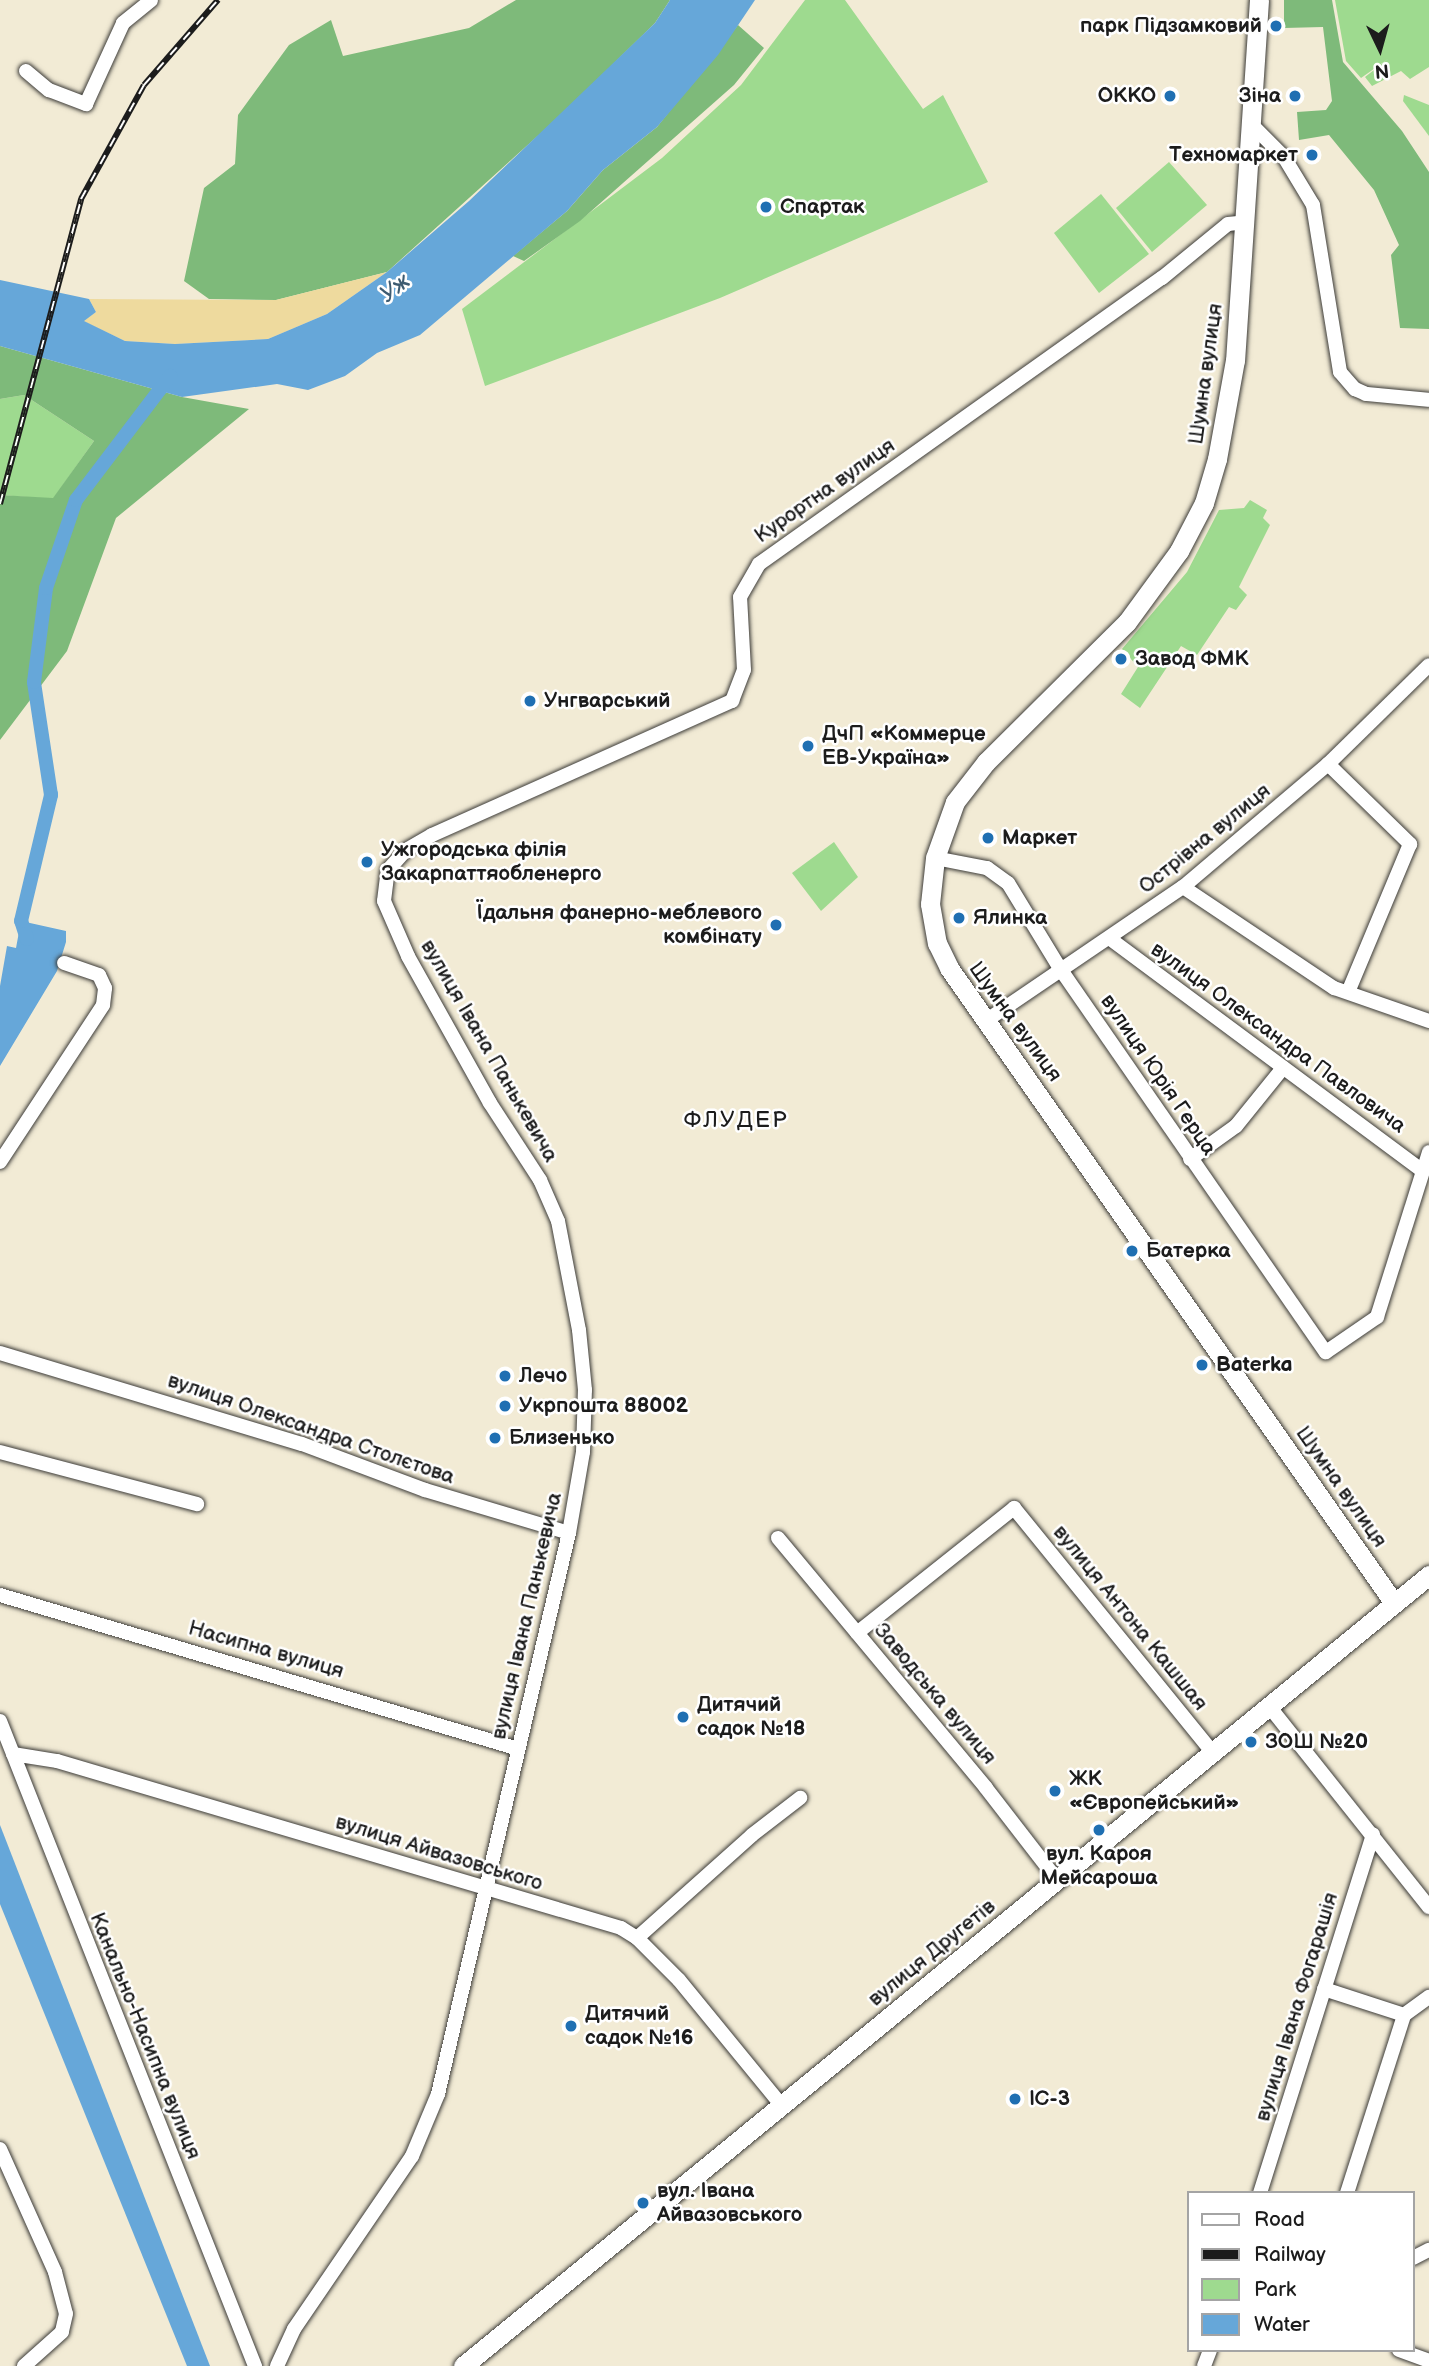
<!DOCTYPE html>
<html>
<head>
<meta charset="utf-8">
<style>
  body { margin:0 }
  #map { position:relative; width:1429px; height:2366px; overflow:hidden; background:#f2ebd5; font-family:"Balsamiq Sans",sans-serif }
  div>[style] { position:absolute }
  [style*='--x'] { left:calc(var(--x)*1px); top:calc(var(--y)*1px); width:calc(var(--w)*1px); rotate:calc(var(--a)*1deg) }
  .green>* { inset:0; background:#9eda8f }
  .forest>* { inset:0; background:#7eba7a }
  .sand>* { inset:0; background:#eeda9e }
  .water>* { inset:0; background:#66a7d9 }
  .canal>* { height:14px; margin:-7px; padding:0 7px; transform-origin:7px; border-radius:7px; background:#66a7d9 }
  .roads { filter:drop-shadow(0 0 2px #3c3b38) drop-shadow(0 0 2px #3c3b38) }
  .minor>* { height:14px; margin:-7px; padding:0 7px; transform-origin:7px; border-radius:7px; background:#fff }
  .major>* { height:19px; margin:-9.5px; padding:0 9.5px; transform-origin:9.5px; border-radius:9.5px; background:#fff }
  .rail>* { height:6px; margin-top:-3px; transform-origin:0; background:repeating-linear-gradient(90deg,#fff 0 10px,#1c1c1c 0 20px); box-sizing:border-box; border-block:2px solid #1c1c1c }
  .dots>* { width:19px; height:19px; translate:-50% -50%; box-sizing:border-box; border:4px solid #fff; border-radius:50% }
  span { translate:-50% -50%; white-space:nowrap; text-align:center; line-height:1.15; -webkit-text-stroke:5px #fff; paint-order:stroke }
  .poi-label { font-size:21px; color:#1c1c1c; font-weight:700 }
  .right { translate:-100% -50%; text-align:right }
  .left { translate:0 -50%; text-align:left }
  .street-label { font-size:21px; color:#1c1c1c }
  .water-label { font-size:23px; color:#3d5b71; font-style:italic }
  .neighbourhood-label { font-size:23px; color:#1c1c1c; letter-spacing:2px }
  .legend { position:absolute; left:1187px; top:2191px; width:228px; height:161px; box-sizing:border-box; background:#fff; border:2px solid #a4a4a4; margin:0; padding:9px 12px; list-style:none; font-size:21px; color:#1c1c1c }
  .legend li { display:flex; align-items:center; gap:14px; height:35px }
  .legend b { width:35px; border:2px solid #a4a4a4 }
  .north { position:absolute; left:1345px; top:14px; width:70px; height:70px; -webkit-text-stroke:5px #fff; paint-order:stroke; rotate:175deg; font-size:19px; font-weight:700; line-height:28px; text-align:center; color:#1c1c1c }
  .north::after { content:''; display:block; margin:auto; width:24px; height:32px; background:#1c1c1c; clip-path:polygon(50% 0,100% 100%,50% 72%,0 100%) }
</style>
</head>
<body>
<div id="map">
  <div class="green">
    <i style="clip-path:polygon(805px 0,845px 0,923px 109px,943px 95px,988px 182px,720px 298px,485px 386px,462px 309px,662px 158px,741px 85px)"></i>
    <i style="clip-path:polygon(1335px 0,1429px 0,1429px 67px,1410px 79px,1401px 71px,1372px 86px,1365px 77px,1388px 59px,1361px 78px,1346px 61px)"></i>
    <i style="clip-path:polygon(1404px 95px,1429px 105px,1429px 136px,1403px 101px)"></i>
    <i style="clip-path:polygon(1169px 162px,1207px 205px,1152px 252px,1116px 208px)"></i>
    <i style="clip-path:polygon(1101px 194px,1149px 254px,1099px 293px,1054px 233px)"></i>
    <i style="clip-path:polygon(24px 395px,94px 441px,53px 499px,0 495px,0 399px)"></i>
    <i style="clip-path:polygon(1250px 500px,1267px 510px,1263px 518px,1270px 525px,1239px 587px,1247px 595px,1236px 610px,1229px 607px,1197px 655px,1181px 646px,1140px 708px,1121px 694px,1138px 667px,1122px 649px,1187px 572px,1219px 510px,1244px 508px)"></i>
    <i style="clip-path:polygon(834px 842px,858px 877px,821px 911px,792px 873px)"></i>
  </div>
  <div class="forest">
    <i style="clip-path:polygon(516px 0,670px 0,655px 23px,562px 114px,387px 272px,276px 300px,209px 299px,184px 281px,204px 188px,235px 164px,238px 115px,289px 45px,331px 20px,343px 56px,469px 28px)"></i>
    <i style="clip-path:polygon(1284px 0,1332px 0,1343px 62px,1402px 131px,1429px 172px,1429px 329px,1400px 328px,1391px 255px,1399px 245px,1374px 190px,1329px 135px,1299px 140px,1297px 112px,1326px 110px,1332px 101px,1323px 27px,1284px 28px)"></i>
    <i style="clip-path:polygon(738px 25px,764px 48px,734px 85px,580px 221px,524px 261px,513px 256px,567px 211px,603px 170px,657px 127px)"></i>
    <i style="clip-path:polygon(0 346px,182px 397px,249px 409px,116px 518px,67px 651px,0 740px,0 495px,53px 498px,94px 441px,24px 395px,0 399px)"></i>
  </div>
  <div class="sand">
    <i style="clip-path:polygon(387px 272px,327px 314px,268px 339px,175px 344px,125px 341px,83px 321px,96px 312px,89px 299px,276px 300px)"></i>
  </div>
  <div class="water">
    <i style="clip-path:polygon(670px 0,755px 0,718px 55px,657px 127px,603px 170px,567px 211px,420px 335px,377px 353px,345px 376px,308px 390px,277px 384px,182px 397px,0 346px,0 280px,89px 299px,96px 312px,84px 321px,125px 341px,175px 344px,268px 339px,327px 314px,387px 272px,469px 201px,655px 23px)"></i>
    <i style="clip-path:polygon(21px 921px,66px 931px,66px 942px,57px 971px,0 1066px,0 986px,7px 946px,16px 948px)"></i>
    <i style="clip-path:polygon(0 1825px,210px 2366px,187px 2366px,0 1904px)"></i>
  </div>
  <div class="canal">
    <i style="--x:27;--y:939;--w:19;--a:-108"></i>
    <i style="--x:21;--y:921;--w:130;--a:-76.6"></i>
    <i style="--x:51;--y:795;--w:114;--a:-98.6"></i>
    <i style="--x:34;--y:682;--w:95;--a:-82.7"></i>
    <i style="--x:46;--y:588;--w:93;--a:-71.2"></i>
    <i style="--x:76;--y:500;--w:156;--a:-52.8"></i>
  </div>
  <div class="roads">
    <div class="minor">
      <i style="--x:26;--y:71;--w:30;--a:40"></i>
      <i style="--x:49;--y:90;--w:40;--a:21"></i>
      <i style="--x:86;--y:104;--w:89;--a:-65.4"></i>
      <i style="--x:123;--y:23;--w:36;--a:-39"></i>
      <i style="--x:1253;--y:126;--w:44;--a:45"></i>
      <i style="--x:1284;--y:157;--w:56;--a:58.9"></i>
      <i style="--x:1313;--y:205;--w:169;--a:80.8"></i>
      <i style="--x:1340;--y:372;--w:23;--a:49"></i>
      <i style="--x:1355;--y:389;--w:12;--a:24"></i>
      <i style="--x:1366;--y:394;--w:63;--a:5.4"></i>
      <i style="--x:1328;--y:764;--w:115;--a:44.3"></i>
      <i style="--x:1410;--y:844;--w:160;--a:112.7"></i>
      <i style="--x:935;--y:858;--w:53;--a:10.9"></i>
      <i style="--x:987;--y:868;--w:26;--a:36"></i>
      <i style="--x:1008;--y:883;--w:102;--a:58.7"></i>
      <i style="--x:1061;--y:970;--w:465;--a:55.3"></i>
      <i style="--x:1326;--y:1352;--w:62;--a:-34.5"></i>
      <i style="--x:1377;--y:1317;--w:173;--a:-72.5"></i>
      <i style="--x:1183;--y:887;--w:182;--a:33.8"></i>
      <i style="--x:1334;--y:988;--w:101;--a:19.2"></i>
      <i style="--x:1109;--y:938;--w:391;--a:36.6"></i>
      <i style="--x:987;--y:1020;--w:237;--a:-34.2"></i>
      <i style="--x:1183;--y:887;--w:190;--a:-40.3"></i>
      <i style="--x:1328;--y:764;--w:141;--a:-44.4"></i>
      <i style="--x:1190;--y:1159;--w:57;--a:-35.7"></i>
      <i style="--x:1236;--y:1126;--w:75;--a:-51"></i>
      <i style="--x:0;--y:1162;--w:188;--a:-56.7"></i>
      <i style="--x:103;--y:1005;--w:17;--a:-83"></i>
      <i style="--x:105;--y:988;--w:14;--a:-115"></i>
      <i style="--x:99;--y:975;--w:37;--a:-161"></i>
      <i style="--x:0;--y:1353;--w:315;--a:16.8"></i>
      <i style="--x:302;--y:1444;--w:131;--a:20.5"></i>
      <i style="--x:425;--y:1490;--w:150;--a:16.6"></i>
      <i style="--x:0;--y:1452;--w:204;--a:14.8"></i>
      <i style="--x:778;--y:1538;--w:325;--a:50.2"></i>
      <i style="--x:986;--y:1788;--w:116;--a:52.3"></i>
      <i style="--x:0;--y:1595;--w:541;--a:16.53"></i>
      <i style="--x:857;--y:1633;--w:201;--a:-38.5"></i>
      <i style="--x:1014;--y:1508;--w:316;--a:50.9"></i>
      <i style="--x:1269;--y:1706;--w:257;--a:51.5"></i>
      <i style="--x:0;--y:1721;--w:694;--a:68.43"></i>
      <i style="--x:13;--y:1754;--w:45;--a:9"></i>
      <i style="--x:57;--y:1761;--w:588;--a:16.49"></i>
      <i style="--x:621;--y:1928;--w:19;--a:32"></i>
      <i style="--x:637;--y:1938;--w:59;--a:45"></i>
      <i style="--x:679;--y:1980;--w:163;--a:50.7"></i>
      <i style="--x:637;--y:1938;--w:154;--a:-41.8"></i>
      <i style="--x:752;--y:1835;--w:61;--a:-37.6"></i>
      <i style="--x:1324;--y:1989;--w:84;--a:18"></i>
      <i style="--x:0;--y:2149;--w:135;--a:65.9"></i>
      <i style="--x:55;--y:2272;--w:43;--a:75.3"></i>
      <i style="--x:66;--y:2314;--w:18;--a:103"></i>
      <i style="--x:62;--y:2332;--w:51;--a:138.2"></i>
      <i style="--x:1260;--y:2193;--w:376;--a:-72.5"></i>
      <i style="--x:1347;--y:2193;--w:187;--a:-72.2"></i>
      <i style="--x:1404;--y:2015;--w:31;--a:-36"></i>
      <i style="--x:1413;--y:2258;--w:18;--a:-27"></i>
      <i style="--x:1399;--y:2350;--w:32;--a:20"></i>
      <i style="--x:277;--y:2366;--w:41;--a:-65.3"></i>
      <i style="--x:294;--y:2329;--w:209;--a:-55.7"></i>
      <i style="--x:412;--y:2156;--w:67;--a:-67.2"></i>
      <i style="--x:438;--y:2094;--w:576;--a:-76.86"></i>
      <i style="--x:569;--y:1533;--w:82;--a:-80.2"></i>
      <i style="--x:583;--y:1452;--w:62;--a:-88.2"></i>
      <i style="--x:585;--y:1390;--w:60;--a:-95.7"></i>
      <i style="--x:579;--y:1330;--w:111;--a:-100.9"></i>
      <i style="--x:558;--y:1221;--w:45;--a:-113.7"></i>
      <i style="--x:540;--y:1180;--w:92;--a:-123"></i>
      <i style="--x:490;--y:1103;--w:168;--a:-119.2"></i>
      <i style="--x:408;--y:956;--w:60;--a:-113.6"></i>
      <i style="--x:384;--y:901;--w:31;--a:-83"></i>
      <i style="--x:388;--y:870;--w:27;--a:-48"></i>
      <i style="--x:406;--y:850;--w:30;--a:-30"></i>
      <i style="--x:432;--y:835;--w:329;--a:-24.1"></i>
      <i style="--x:732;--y:701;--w:33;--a:-69"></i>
      <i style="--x:744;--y:670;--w:73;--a:-93.1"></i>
      <i style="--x:740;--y:597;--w:38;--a:-60"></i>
      <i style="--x:759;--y:564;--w:494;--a:-35.4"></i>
      <i style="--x:1162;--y:278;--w:85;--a:-39.3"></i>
      <i style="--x:1228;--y:224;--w:18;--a:-6"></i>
      <i style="--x:1204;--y:2366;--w:17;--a:-69"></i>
    </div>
    <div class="major">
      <i style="--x:1259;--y:0;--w:361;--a:93.8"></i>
      <i style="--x:1235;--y:360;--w:101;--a:100.3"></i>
      <i style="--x:1217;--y:459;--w:46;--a:106.5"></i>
      <i style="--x:1204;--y:503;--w:54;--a:117.5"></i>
      <i style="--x:1179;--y:551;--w:88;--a:126.2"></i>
      <i style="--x:1127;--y:622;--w:199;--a:135.2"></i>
      <i style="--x:986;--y:762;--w:51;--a:127.8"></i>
      <i style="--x:955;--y:802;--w:59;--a:109.7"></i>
      <i style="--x:935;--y:858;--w:46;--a:96.2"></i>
      <i style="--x:930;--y:904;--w:40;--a:80"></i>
      <i style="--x:937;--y:943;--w:28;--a:64"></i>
      <i style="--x:949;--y:968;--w:775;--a:54.98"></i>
      <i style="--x:463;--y:2366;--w:1249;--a:-39.31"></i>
    </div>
  </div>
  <div class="rail">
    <i style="--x:0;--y:504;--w:316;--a:-75.1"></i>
    <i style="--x:81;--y:199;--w:130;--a:-61.1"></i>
    <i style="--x:144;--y:85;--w:113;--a:-49"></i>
  </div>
  <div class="dots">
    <i style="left:1276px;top:26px;background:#1f6fb2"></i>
    <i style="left:1170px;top:96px;background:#1f6fb2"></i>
    <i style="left:1295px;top:96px;background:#1f6fb2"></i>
    <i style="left:1312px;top:155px;background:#1f6fb2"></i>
    <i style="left:766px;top:207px;background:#1f6fb2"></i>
    <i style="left:1121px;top:659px;background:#1f6fb2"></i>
    <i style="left:530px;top:701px;background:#1f6fb2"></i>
    <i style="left:808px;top:746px;background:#1f6fb2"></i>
    <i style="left:988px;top:838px;background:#1f6fb2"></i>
    <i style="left:367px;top:862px;background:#1f6fb2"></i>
    <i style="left:959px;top:918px;background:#1f6fb2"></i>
    <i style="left:776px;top:925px;background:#1f6fb2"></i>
    <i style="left:1132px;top:1251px;background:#1f6fb2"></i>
    <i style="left:1202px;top:1365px;background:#1f6fb2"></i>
    <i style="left:505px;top:1376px;background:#1f6fb2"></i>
    <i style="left:505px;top:1406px;background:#1f6fb2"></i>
    <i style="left:495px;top:1438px;background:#1f6fb2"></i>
    <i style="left:683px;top:1717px;background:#1f6fb2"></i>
    <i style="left:1251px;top:1742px;background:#1f6fb2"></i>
    <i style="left:1055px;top:1791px;background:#1f6fb2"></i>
    <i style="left:1099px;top:1830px;background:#1f6fb2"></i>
    <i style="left:571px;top:2026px;background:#1f6fb2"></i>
    <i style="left:1015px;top:2099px;background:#1f6fb2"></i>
    <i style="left:643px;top:2203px;background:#1f6fb2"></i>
  </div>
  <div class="poi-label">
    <span class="right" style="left:1262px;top:26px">парк Підзамковий</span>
    <span class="right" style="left:1156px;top:96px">ОККО</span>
    <span class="right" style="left:1281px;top:96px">Зіна</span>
    <span class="right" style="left:1298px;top:155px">Техномаркет</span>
    <span class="left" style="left:780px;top:207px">Спартак</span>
    <span class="left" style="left:1135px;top:659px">Завод ФМК</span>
    <span class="left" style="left:544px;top:701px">Унгварський</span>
    <span class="left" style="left:822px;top:746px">ДчП «Коммерце<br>ЕВ-Україна»</span>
    <span class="left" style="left:1002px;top:838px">Маркет</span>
    <span class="left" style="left:381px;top:862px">Ужгородська філія<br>Закарпаттяобленерго</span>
    <span class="right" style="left:762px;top:925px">Їдальня фанерно-меблевого<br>комбінату</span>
    <span class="left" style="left:973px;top:918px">Ялинка</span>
    <span class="left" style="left:1146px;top:1251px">Батерка</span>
    <span class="left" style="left:1216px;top:1365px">Baterka</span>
    <span class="left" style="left:519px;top:1376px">Лечо</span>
    <span class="left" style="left:519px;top:1406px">Укрпошта 88002</span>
    <span class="left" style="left:509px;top:1438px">Близенько</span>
    <span class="left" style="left:697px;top:1717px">Дитячий<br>садок №18</span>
    <span class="left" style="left:1265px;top:1742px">ЗОШ №20</span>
    <span class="left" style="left:1069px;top:1791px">ЖК<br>«Європейський»</span>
    <span style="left:1099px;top:1866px">вул. Кароя<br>Мейсароша</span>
    <span class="left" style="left:585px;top:2026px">Дитячий<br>садок №16</span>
    <span class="left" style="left:1029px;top:2099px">ІС-3</span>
    <span class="left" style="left:657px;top:2203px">вул. Івана<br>Айвазовського</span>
  </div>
  <div class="street-label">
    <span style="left:1206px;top:374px;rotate:-82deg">Шумна вулиця</span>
    <span style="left:825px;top:491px;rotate:-35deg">Курортна вулиця</span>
    <span style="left:1205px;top:839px;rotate:-39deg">Острівна вулиця</span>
    <span style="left:1015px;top:1022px;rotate:54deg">Шумна вулиця</span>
    <span style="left:1278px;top:1038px;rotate:36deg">вулиця Олександра Павловича</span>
    <span style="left:489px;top:1051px;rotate:60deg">вулиця Івана Панькевича</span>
    <span style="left:1158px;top:1075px;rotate:56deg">вулиця Юрія Герца</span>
    <span style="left:311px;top:1429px;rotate:19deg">вулиця Олександра Столєтова</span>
    <span style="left:1341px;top:1487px;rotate:55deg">Шумна вулиця</span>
    <span style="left:527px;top:1616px;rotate:-77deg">вулиця Івана Панькевича</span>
    <span style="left:1130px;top:1618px;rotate:51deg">вулиця Антона Кашшая</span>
    <span style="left:266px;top:1650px;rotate:16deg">Насипна вулиця</span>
    <span style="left:935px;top:1694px;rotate:50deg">Заводська вулиця</span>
    <span style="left:439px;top:1853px;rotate:17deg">вулиця Айвазовського</span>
    <span style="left:932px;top:1953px;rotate:-39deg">вулиця Другетів</span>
    <span style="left:1297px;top:2007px;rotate:-73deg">вулиця Івана Фогарашія</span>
    <span style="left:145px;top:2036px;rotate:68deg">Канально-Насипна вулиця</span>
  </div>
  <div class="water-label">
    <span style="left:395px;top:288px;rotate:-38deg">Уж</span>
  </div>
  <div class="neighbourhood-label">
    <span style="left:736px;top:1120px">ФЛУДЕР</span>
  </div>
  <ul class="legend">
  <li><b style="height:9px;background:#fff"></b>Road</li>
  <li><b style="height:9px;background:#1c1c1c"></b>Railway</li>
  <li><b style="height:19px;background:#9eda8f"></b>Park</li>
  <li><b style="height:19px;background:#66a7d9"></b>Water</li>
  </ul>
  <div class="north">N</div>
</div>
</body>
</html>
